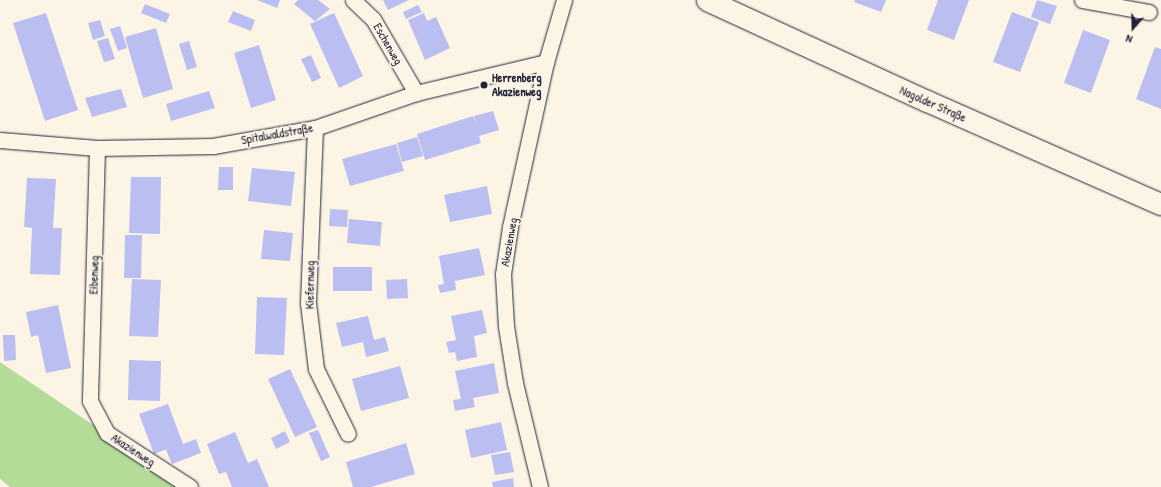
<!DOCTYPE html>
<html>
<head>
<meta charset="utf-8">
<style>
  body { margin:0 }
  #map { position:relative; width:1161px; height:487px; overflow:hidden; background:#fcf5e5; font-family:"Patrick Hand",sans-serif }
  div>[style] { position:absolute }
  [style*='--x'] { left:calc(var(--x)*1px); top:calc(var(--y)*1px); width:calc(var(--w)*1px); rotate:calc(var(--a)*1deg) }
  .green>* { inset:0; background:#b4db97 }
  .building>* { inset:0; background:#babef0 }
  .roads { filter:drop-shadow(0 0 1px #22223b) drop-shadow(0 0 1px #22223b) }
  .street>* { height:15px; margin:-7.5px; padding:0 7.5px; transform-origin:7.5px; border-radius:7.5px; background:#fcf5e5 }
  .secondary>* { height:21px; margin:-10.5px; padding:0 10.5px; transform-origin:10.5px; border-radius:10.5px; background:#fcf5e5 }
  .dots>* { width:11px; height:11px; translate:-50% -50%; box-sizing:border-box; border:2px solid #fcf5e5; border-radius:50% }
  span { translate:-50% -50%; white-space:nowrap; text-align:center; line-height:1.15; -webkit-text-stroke:3.5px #fcf5e5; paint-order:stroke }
  .street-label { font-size:12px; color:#22223b }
  .poi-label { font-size:12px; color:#22223b; font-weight:700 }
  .left { translate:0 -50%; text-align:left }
  .north { position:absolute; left:1113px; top:8px; width:40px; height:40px; -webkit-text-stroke:3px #fcf5e5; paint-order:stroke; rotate:200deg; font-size:11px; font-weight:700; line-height:16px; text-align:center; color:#22223b }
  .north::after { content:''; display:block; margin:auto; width:14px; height:18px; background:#22223b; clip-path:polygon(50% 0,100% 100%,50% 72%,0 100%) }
</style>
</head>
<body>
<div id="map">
  <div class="green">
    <i style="clip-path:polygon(0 362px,185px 487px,10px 487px,0 479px)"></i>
  </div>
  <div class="building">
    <i style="clip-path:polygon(257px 0,280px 0,277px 8px)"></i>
    <i style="clip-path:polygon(298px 0,318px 0,330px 9px,315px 21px,294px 4px)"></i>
    <i style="clip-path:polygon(383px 0,409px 0,388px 10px)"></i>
    <i style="clip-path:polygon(855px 0,886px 0,881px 12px,854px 2px)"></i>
    <i style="clip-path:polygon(938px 0,969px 0,954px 40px,927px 30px)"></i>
    <i style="clip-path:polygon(1037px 0,1057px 6px,1050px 24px,1031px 17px)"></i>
    <i style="clip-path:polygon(145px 4px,170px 14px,166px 23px,141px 13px)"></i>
    <i style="clip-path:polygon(418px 5px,422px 12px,406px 19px,403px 12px)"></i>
    <i style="clip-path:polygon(233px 11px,255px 20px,251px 31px,228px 22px)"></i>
    <i style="clip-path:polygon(1012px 12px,1039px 22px,1020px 72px,993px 62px)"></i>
    <i style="clip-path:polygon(46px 13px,78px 110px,45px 121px,13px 23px)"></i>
    <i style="clip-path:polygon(334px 13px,363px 76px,339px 88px,310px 24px)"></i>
    <i style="clip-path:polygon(424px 13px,427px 21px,436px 17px,450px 48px,425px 60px,408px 20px)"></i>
    <i style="clip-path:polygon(100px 20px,105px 36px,93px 40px,88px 23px)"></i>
    <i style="clip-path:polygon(120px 26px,127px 48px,118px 51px,110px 29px)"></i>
    <i style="clip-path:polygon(156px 28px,173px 89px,143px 98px,125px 37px)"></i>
    <i style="clip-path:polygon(1083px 30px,1110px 40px,1091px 93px,1064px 83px)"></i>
    <i style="clip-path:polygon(108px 38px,115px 59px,104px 62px,97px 41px)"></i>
    <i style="clip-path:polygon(189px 41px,197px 67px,187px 70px,179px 44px)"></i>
    <i style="clip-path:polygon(259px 45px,276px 100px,251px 108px,234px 53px)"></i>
    <i style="clip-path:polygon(1155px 47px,1161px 49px,1161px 109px,1136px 99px)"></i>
    <i style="clip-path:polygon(311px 55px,321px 78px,312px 82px,301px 59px)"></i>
    <i style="clip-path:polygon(121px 89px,127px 107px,92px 117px,85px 98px)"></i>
    <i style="clip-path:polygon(209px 91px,215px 108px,171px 121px,166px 104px)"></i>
    <i style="clip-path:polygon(493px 111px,499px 130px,479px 136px,481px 143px,425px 160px,417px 134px,473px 116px,476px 125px,474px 116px)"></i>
    <i style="clip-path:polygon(417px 137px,423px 156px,402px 162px,397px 143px)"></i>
    <i style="clip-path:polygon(396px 144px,404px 171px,350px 186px,342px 159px)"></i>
    <i style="clip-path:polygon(219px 167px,233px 167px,233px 190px,218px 190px)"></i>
    <i style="clip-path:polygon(252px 168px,295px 172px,291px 206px,248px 201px)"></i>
    <i style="clip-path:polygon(131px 177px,161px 177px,160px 234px,129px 233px)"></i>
    <i style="clip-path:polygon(27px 178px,56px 179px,53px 228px,62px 228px,60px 275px,30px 274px,32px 228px,24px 227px)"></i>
    <i style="clip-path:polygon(487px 186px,492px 214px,450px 222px,444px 195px)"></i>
    <i style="clip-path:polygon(330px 209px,348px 210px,347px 227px,329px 226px)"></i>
    <i style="clip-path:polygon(349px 219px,382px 222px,380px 246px,347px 243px)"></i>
    <i style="clip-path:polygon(264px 230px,293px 233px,290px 261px,261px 259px)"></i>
    <i style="clip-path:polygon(125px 235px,142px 235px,141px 278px,124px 278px)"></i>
    <i style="clip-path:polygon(479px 248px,485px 275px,455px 281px,456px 290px,440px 293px,438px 285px,444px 284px,439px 256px)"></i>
    <i style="clip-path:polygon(333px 267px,372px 267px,372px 291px,333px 291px)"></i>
    <i style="clip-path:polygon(132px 279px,161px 280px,158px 337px,129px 336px)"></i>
    <i style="clip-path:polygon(407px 279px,408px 298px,387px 299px,386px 280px)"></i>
    <i style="clip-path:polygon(257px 297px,287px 298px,284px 355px,255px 354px)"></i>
    <i style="clip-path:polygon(58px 305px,71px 368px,46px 373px,38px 335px,31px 337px,26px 312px)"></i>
    <i style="clip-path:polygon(482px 310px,487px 333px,474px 336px,477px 357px,457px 361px,455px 352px,449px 353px,446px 342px,456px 340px,451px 316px)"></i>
    <i style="clip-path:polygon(368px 316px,374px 340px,385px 337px,389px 351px,366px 357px,363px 342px,342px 347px,336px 323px)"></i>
    <i style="clip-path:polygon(3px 335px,15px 335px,16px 360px,4px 361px)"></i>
    <i style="clip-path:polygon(129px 360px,161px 361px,160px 401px,128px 400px)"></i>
    <i style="clip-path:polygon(494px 363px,499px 393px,473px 398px,475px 407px,455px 411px,453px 400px,461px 399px,455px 371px)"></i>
    <i style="clip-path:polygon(400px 366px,409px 398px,361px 411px,352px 379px)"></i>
    <i style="clip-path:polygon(290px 369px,317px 427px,295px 437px,268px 379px)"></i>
    <i style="clip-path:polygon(168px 404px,183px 444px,196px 439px,201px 453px,172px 464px,166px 450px,170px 448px,154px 454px,139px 414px)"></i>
    <i style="clip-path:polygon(501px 422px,507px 450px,471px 458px,465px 430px)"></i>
    <i style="clip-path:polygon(318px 430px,330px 457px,321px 461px,309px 433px)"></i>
    <i style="clip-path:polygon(285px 431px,290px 442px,276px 449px,271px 438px)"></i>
    <i style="clip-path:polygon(235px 432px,248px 463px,257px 459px,269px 487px,232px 487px,226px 472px,219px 474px,207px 444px)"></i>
    <i style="clip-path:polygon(406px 443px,415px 474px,371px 487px,353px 487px,346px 462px)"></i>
    <i style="clip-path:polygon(510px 452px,514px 472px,495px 475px,491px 455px)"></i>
    <i style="clip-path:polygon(513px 478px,514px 487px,493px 487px,492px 482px)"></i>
  </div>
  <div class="roads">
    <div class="street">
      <i style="--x:353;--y:0;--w:28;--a:44"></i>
      <i style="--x:373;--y:19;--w:86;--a:59.8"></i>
      <i style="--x:1082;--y:0;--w:68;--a:10.2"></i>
      <i style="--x:315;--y:128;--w:175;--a:92.3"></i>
      <i style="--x:308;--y:303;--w:66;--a:83.1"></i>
      <i style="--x:316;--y:369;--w:72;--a:63.8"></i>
      <i style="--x:0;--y:140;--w:97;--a:4.7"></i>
      <i style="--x:97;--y:148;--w:116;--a:-1"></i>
      <i style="--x:213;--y:146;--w:104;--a:-10"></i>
      <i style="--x:315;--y:128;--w:107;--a:-19.1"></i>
      <i style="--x:416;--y:93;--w:134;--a:-13.4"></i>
      <i style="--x:97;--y:148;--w:253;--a:91.6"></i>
      <i style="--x:90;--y:401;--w:36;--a:62"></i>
      <i style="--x:107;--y:433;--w:99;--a:33"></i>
      <i style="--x:540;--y:487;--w:107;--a:-103.5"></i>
      <i style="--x:515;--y:383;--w:58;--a:-99"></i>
      <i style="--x:506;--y:326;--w:52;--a:-93.3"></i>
      <i style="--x:503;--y:274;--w:48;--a:-81.5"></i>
      <i style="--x:510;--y:227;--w:169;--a:-77.7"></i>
      <i style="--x:546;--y:62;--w:65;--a:-73.8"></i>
    </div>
    <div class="secondary">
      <i style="--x:707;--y:0;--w:242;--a:24.7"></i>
      <i style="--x:927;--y:101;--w:256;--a:23.8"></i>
    </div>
  </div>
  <div class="dots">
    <i style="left:484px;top:85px;background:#22223b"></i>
  </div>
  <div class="street-label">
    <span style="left:388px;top:44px;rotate:60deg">Eschenweg</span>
    <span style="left:933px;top:104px;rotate:24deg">Nagolder Straße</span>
    <span style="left:277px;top:134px;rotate:-10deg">Spitalwaldstraße</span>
    <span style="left:509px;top:242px;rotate:-80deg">Akazienweg</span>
    <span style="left:94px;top:275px;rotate:-88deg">Eibenweg</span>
    <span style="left:310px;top:285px;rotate:-89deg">Kiefernweg</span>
    <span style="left:133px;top:450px;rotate:33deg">Akazienweg</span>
  </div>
  <div class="poi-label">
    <span class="left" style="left:492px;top:85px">Herrenberg<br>Akazienweg</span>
  </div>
  <div class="north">N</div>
</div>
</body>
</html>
